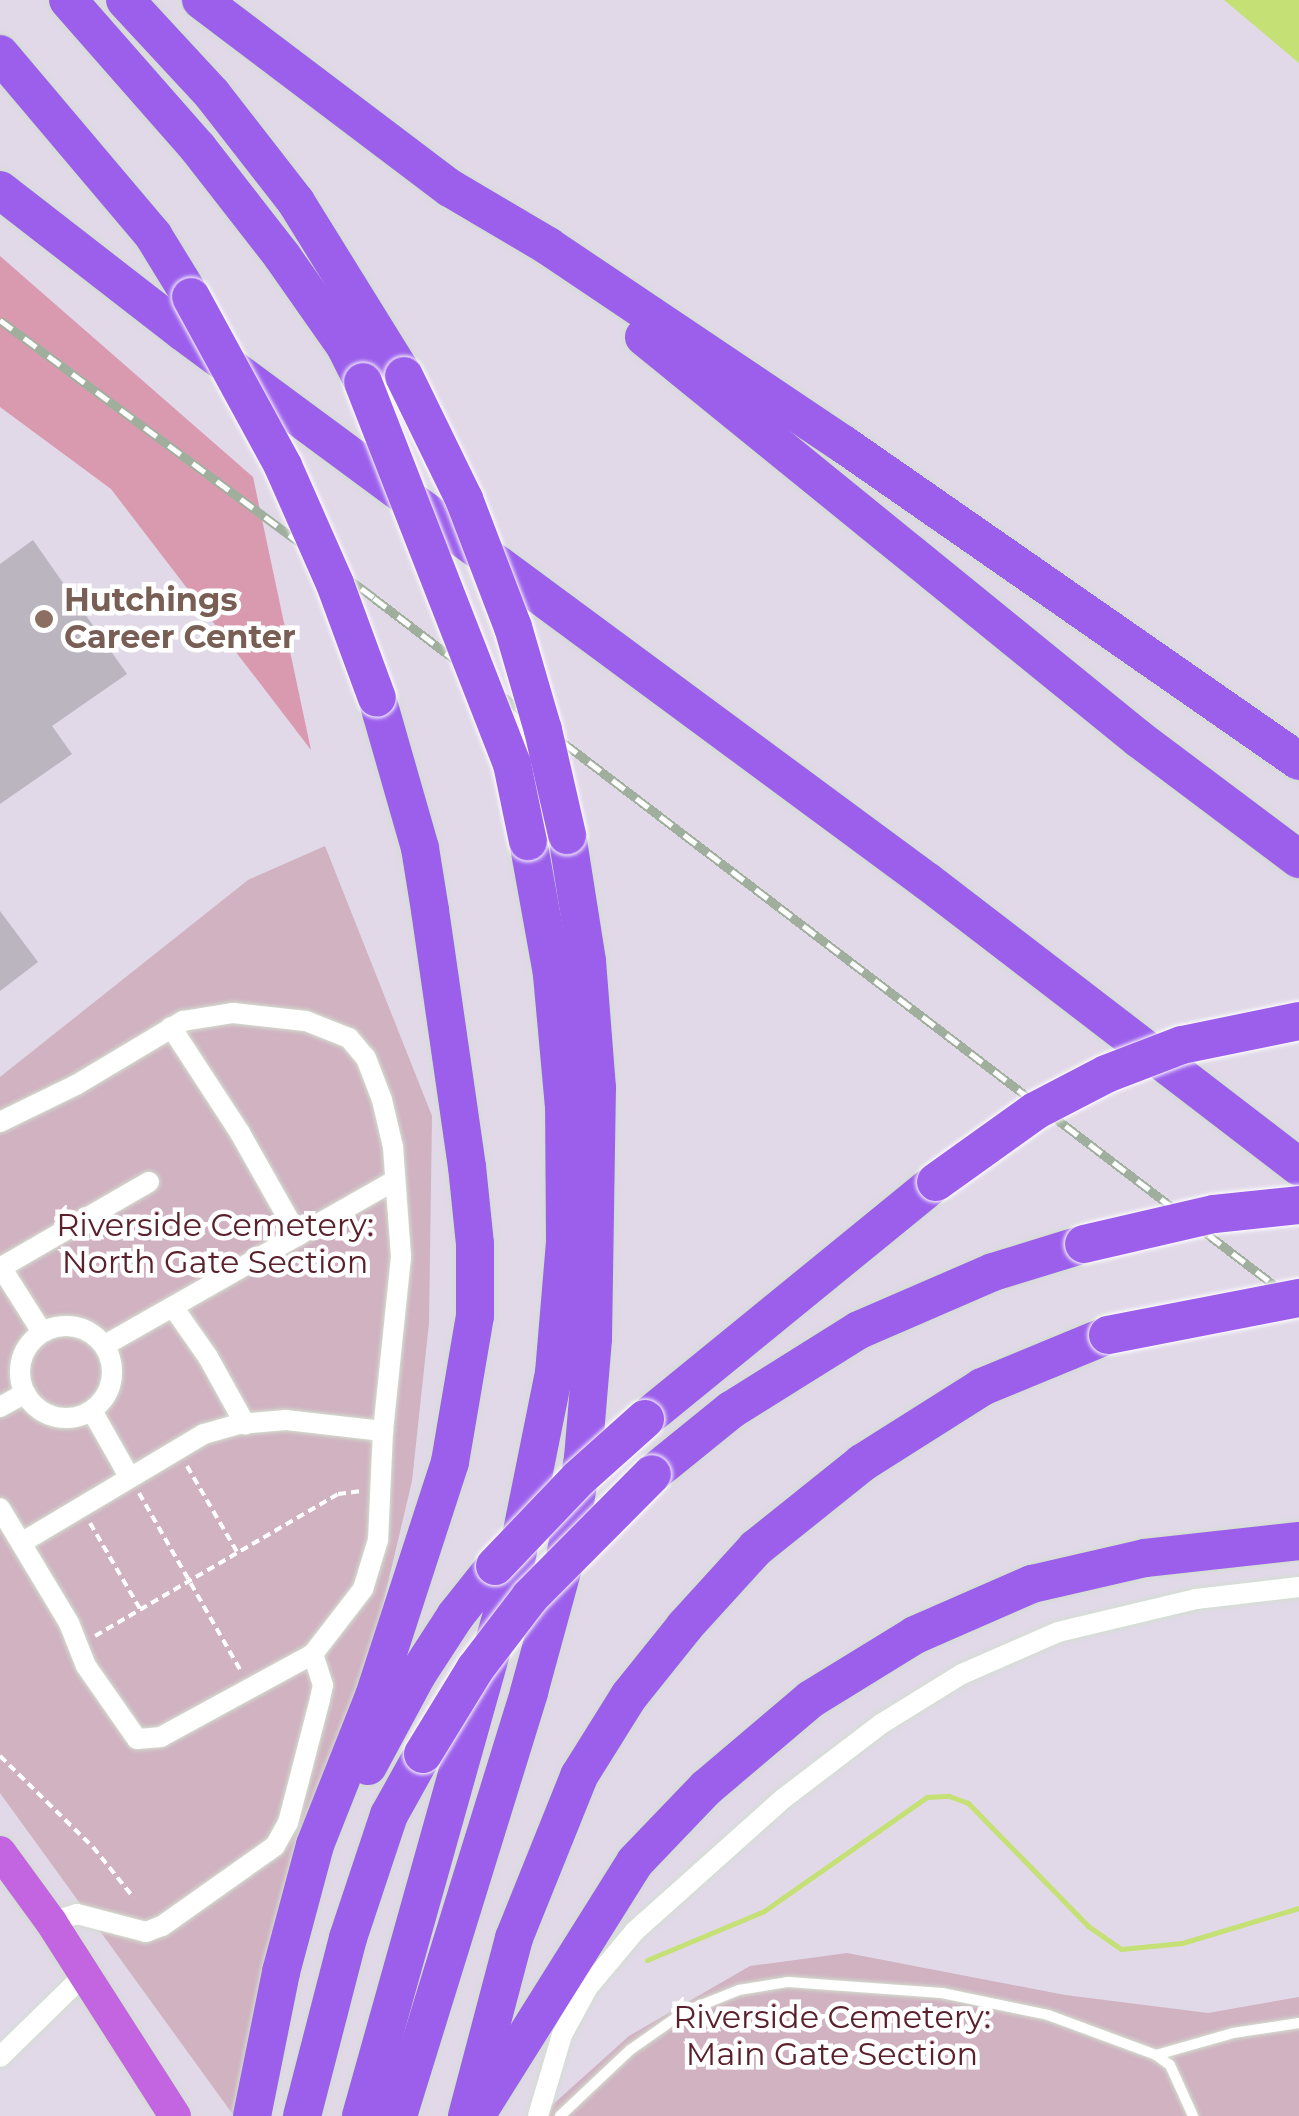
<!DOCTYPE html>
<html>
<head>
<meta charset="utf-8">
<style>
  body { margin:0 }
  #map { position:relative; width:1299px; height:2116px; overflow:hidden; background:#e1d9e8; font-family:Montserrat,sans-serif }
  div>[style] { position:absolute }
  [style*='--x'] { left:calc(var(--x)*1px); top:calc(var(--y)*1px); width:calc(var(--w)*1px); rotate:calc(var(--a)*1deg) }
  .green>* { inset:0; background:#d99ab0 }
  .cemetery>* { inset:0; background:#d0b2c1 }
  .water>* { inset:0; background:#c5e075 }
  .stream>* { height:5px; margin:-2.5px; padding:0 2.5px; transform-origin:2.5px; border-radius:2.5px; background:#c5e075 }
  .building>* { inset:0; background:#bbb5c0 }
  .path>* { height:4px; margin-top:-2px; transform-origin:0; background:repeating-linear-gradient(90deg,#fff 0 8px,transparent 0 13px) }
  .roads { filter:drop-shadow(0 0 2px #d2decf) drop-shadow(0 0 2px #d2decf) }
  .lane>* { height:10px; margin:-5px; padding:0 5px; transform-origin:5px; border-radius:5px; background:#fff }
  .street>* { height:20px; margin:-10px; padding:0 10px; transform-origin:10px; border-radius:10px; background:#fff }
  .street>.ring { margin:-10px; padding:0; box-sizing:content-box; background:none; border:20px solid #fff; border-radius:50% }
  .primary>* { height:32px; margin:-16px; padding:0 16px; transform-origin:16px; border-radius:16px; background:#c365e1 }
  .highway>* { height:38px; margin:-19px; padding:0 19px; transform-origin:19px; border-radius:19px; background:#9b5fec }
  .rail>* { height:9px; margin-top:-4.5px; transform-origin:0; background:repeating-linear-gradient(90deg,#fff 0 15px,#a0af9d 0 30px); box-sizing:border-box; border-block:2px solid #a0af9d }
  .bridges { filter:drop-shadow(0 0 2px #fff) drop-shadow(0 0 2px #fff) }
  .highway-bridge>* { height:38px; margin:-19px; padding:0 19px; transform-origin:19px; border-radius:19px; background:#9b5fec }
  .dots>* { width:28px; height:28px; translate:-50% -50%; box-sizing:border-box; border:5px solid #fff; border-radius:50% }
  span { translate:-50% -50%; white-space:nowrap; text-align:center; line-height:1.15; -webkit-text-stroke:9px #fff; paint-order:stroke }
  .education-label { font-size:32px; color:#785e54; font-weight:700 }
  .left { translate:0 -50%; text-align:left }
  .park-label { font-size:32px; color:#5a202c }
</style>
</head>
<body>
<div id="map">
  <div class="green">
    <i style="clip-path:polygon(0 256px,253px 477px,311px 750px,111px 489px,0 407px)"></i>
  </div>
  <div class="cemetery">
    <i style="clip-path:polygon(325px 846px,432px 1116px,429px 1323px,412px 1481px,379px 1621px,247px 2116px,234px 2116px,0 1793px,0 1077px,248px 880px)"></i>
    <i style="clip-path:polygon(847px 1953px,1065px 1995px,1208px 2013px,1299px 1997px,1299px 2116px,540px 2116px,629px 2036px,750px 1966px)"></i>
  </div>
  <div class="water">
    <i style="clip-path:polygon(1224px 0,1299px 0,1299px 63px)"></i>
  </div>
  <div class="stream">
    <i style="--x:647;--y:1960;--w:127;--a:-22.7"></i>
    <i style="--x:764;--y:1911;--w:199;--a:-35"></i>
    <i style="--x:927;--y:1797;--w:22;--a:-3"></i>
    <i style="--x:949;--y:1796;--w:20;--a:20"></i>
    <i style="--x:968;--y:1803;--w:172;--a:45.7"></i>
    <i style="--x:1088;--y:1926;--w:40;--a:34.9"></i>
    <i style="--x:1121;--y:1949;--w:61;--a:-5.6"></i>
    <i style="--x:1182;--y:1943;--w:122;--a:-16.7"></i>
  </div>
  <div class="building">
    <i style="clip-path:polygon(33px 540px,127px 674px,52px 726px,72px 754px,0 804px,0 564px)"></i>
    <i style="clip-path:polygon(0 911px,38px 962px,0 991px)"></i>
  </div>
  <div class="path">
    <i style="--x:187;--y:1466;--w:99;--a:59.8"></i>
    <i style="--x:139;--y:1493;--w:205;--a:60.2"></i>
    <i style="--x:90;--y:1523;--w:99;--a:59.8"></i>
    <i style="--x:95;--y:1636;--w:281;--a:-30.3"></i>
    <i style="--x:338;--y:1494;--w:24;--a:-7"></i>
    <i style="--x:0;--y:1756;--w:130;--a:44.4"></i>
    <i style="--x:93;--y:1847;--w:65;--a:51.2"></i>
  </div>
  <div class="roads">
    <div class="lane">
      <i style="--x:1156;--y:2055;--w:80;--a:-15.9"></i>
      <i style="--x:1233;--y:2033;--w:67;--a:-8.6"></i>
      <i style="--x:560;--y:2116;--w:96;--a:-43.3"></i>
      <i style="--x:630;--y:2050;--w:66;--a:-35.1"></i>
      <i style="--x:684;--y:2012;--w:59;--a:-21.8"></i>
      <i style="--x:739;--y:1990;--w:50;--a:-9.3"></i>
      <i style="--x:788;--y:1982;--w:154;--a:4.1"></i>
      <i style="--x:942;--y:1993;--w:108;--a:11.7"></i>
      <i style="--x:1048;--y:2015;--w:115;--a:20.3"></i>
      <i style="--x:1156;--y:2055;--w:17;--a:36"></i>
      <i style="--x:1170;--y:2065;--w:56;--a:65.7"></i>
    </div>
    <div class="street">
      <i style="--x:171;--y:1027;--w:126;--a:56.9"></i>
      <i style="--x:240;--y:1133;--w:118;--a:60.6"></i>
      <i style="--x:0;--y:1122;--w:85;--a:-26"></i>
      <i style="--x:76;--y:1085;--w:125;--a:-30.9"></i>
      <i style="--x:183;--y:1021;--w:51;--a:-9.1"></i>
      <i style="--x:233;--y:1013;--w:73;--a:6.3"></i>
      <i style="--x:306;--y:1021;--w:46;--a:21.6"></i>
      <i style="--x:349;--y:1038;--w:26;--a:50"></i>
      <i style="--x:366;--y:1058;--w:45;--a:69.1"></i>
      <i style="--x:382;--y:1100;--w:48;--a:76.8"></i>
      <i style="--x:393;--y:1147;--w:110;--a:85.8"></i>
      <i style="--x:401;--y:1257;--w:175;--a:95.9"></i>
      <i style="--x:383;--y:1431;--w:109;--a:92.6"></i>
      <i style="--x:378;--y:1540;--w:51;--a:107"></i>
      <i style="--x:363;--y:1589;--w:82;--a:127.6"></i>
      <i style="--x:313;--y:1654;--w:173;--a:151.4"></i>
      <i style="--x:161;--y:1737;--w:24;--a:175"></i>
      <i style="--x:137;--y:1739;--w:89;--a:-124.9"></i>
      <i style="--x:86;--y:1666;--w:46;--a:-111.6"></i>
      <i style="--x:69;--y:1623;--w:134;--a:-121"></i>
      <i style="--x:1;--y:1267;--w:77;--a:57.8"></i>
      <i style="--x:0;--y:1268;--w:172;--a:-30"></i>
      <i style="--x:173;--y:1307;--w:61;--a:55"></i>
      <i style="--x:208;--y:1357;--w:77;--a:61.1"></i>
      <i class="ring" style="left:20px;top:1326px;width:72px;height:72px"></i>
      <i style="--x:105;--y:1345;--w:332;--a:-29.6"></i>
      <i style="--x:0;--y:1407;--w:29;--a:-29"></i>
      <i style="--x:92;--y:1411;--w:75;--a:60.4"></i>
      <i style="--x:21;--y:1543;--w:213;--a:-30.8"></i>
      <i style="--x:204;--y:1434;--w:36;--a:-16"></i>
      <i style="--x:239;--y:1424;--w:47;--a:-4.9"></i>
      <i style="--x:286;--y:1420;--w:98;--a:6.5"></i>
      <i style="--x:51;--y:1922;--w:27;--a:-17"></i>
      <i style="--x:77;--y:1914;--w:71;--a:14.6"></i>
      <i style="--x:146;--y:1932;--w:17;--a:-21"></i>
      <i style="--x:162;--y:1926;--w:138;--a:-35.3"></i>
      <i style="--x:275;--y:1846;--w:26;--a:-61"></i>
      <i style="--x:288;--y:1823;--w:128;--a:-75.5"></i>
      <i style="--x:320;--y:1699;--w:14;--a:-78"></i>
      <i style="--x:323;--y:1685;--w:33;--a:-108"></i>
      <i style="--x:0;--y:2057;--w:116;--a:-44.3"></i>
      <i style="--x:538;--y:2116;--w:84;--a:-73.5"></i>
      <i style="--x:562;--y:2035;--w:55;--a:-61.6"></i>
      <i style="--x:588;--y:1987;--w:73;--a:-50"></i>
      <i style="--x:635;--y:1931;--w:200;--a:-41.8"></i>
      <i style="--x:784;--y:1798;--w:122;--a:-37.3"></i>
      <i style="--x:881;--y:1724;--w:95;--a:-31.7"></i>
      <i style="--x:962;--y:1674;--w:105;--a:-23.6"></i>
      <i style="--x:1058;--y:1632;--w:142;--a:-13.4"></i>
      <i style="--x:1196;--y:1599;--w:104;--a:-6.6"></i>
    </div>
    <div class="primary">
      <i style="--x:0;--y:1852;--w:87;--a:53.9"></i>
      <i style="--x:51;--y:1922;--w:230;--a:57.4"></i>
    </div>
    <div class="highway">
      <i style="--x:68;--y:0;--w:197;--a:48.7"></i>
      <i style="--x:198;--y:148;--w:137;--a:52.1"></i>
      <i style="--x:282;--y:256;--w:110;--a:55"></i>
      <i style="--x:345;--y:346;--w:40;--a:63.4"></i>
      <i style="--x:125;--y:0;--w:128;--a:47.2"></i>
      <i style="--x:212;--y:94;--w:137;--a:52.1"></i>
      <i style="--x:296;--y:202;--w:205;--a:58.2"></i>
      <i style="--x:201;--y:0;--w:312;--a:37.1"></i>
      <i style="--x:450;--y:188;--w:114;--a:30.6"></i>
      <i style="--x:548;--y:246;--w:355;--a:33.9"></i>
      <i style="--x:843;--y:444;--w:555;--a:34.81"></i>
      <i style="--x:0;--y:54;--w:237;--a:49.8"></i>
      <i style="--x:153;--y:235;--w:73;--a:58.5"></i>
      <i style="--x:0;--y:190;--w:232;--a:37.8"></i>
      <i style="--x:183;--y:332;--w:926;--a:36.44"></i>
      <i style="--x:928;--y:882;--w:468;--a:37.5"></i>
      <i style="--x:644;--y:337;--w:638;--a:39.08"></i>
      <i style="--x:1139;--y:739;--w:200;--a:36.9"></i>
      <i style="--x:645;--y:1419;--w:375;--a:-39.2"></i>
      <i style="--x:652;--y:1474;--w:102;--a:-39"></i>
      <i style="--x:731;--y:1410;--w:151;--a:-32"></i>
      <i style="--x:859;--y:1330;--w:146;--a:-23.4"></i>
      <i style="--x:993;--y:1272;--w:95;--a:-17.1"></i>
      <i style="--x:368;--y:1766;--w:103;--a:-61.7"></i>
      <i style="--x:417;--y:1675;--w:72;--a:-57"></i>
      <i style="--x:456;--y:1615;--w:63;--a:-51.5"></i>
      <i style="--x:477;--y:2114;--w:297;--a:-57.9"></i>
      <i style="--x:635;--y:1862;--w:103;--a:-46.2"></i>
      <i style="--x:706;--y:1788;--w:138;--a:-40.3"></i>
      <i style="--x:811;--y:1699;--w:122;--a:-31.6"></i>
      <i style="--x:915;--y:1635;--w:128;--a:-23.6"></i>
      <i style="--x:1032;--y:1584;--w:116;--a:-13"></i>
      <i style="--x:1145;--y:1558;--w:155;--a:-6.3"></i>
      <i style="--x:252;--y:2116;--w:147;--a:-78.6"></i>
      <i style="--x:281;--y:1972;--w:131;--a:-75"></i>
      <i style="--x:315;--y:1845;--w:160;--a:-68.4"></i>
      <i style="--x:374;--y:1696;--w:246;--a:-72"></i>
      <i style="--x:450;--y:1462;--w:148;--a:-80.3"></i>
      <i style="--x:475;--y:1316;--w:72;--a:-90"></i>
      <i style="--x:475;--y:1244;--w:77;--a:-95.9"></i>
      <i style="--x:467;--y:1167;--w:260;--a:-98.2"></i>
      <i style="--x:430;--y:910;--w:63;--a:-99.2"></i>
      <i style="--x:420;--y:848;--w:156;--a:-106"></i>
      <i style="--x:302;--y:2116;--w:184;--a:-75.5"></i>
      <i style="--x:348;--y:1938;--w:130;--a:-71.6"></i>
      <i style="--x:389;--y:1815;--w:70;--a:-60.9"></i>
      <i style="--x:361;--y:2116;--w:566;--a:-74.32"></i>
      <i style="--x:514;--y:1571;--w:202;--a:-78.6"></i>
      <i style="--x:554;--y:1373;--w:132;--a:-85.2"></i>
      <i style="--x:565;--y:1241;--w:134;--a:-90.4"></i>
      <i style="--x:564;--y:1107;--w:134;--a:-95.2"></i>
      <i style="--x:552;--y:974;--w:135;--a:-100.2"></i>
      <i style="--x:398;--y:2116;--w:444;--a:-72.8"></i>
      <i style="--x:529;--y:1692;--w:129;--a:-74.7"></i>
      <i style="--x:563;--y:1568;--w:112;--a:-79.7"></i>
      <i style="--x:583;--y:1458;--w:119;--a:-85.2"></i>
      <i style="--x:593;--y:1339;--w:251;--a:-89.1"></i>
      <i style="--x:597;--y:1088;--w:127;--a:-94.5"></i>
      <i style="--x:587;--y:961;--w:128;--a:-99"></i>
      <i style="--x:467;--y:2116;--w:184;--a:-75.2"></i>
      <i style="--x:514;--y:1938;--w:175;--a:-68.1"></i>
      <i style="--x:579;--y:1776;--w:94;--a:-58"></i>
      <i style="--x:629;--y:1696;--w:90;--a:-51.3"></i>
      <i style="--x:685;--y:1626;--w:105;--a:-47.7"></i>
      <i style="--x:756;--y:1548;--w:136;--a:-38.7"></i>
      <i style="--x:862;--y:1463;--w:142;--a:-32.3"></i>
      <i style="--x:982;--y:1387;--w:136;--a:-22.4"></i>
    </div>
  </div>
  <div class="rail">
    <i style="--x:0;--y:320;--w:466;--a:36.6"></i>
    <i style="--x:374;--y:598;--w:1164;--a:37.35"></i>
  </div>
  <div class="bridges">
    <div class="highway-bridge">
      <i style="--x:191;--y:297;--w:192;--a:61.4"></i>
      <i style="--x:283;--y:466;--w:129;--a:66.2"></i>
      <i style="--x:335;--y:584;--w:121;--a:69.8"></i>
      <i style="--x:404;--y:376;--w:137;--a:64"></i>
      <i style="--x:464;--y:499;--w:137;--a:69.1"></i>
      <i style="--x:513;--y:627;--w:107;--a:73.8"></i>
      <i style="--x:543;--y:730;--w:108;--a:77.1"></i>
      <i style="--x:363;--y:382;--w:410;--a:68.7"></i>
      <i style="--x:512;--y:764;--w:79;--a:78.3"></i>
      <i style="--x:936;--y:1182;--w:122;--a:-35.6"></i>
      <i style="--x:1035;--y:1111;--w:80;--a:-27.5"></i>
      <i style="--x:1106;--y:1074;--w:81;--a:-20.9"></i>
      <i style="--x:1182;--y:1045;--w:119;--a:-11.6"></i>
      <i style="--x:1084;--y:1244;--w:133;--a:-13"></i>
      <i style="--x:1214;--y:1214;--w:85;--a:-6"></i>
      <i style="--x:1108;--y:1335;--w:195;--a:-11"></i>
      <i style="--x:495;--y:1566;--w:120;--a:-46.3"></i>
      <i style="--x:578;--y:1479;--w:90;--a:-41.8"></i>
      <i style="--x:423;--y:1754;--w:100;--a:-58.5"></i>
      <i style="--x:475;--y:1669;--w:91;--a:-52.6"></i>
      <i style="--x:530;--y:1597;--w:173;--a:-45.2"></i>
    </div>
  </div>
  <div class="dots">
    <i style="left:44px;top:619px;background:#8d6e63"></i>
  </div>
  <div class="education-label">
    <span class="left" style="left:64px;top:619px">Hutchings<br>Career Center</span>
  </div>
  <div class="park-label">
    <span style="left:215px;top:1244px">Riverside Cemetery:<br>North Gate Section</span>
    <span style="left:832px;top:2036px">Riverside Cemetery:<br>Main Gate Section</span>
  </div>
</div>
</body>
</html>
